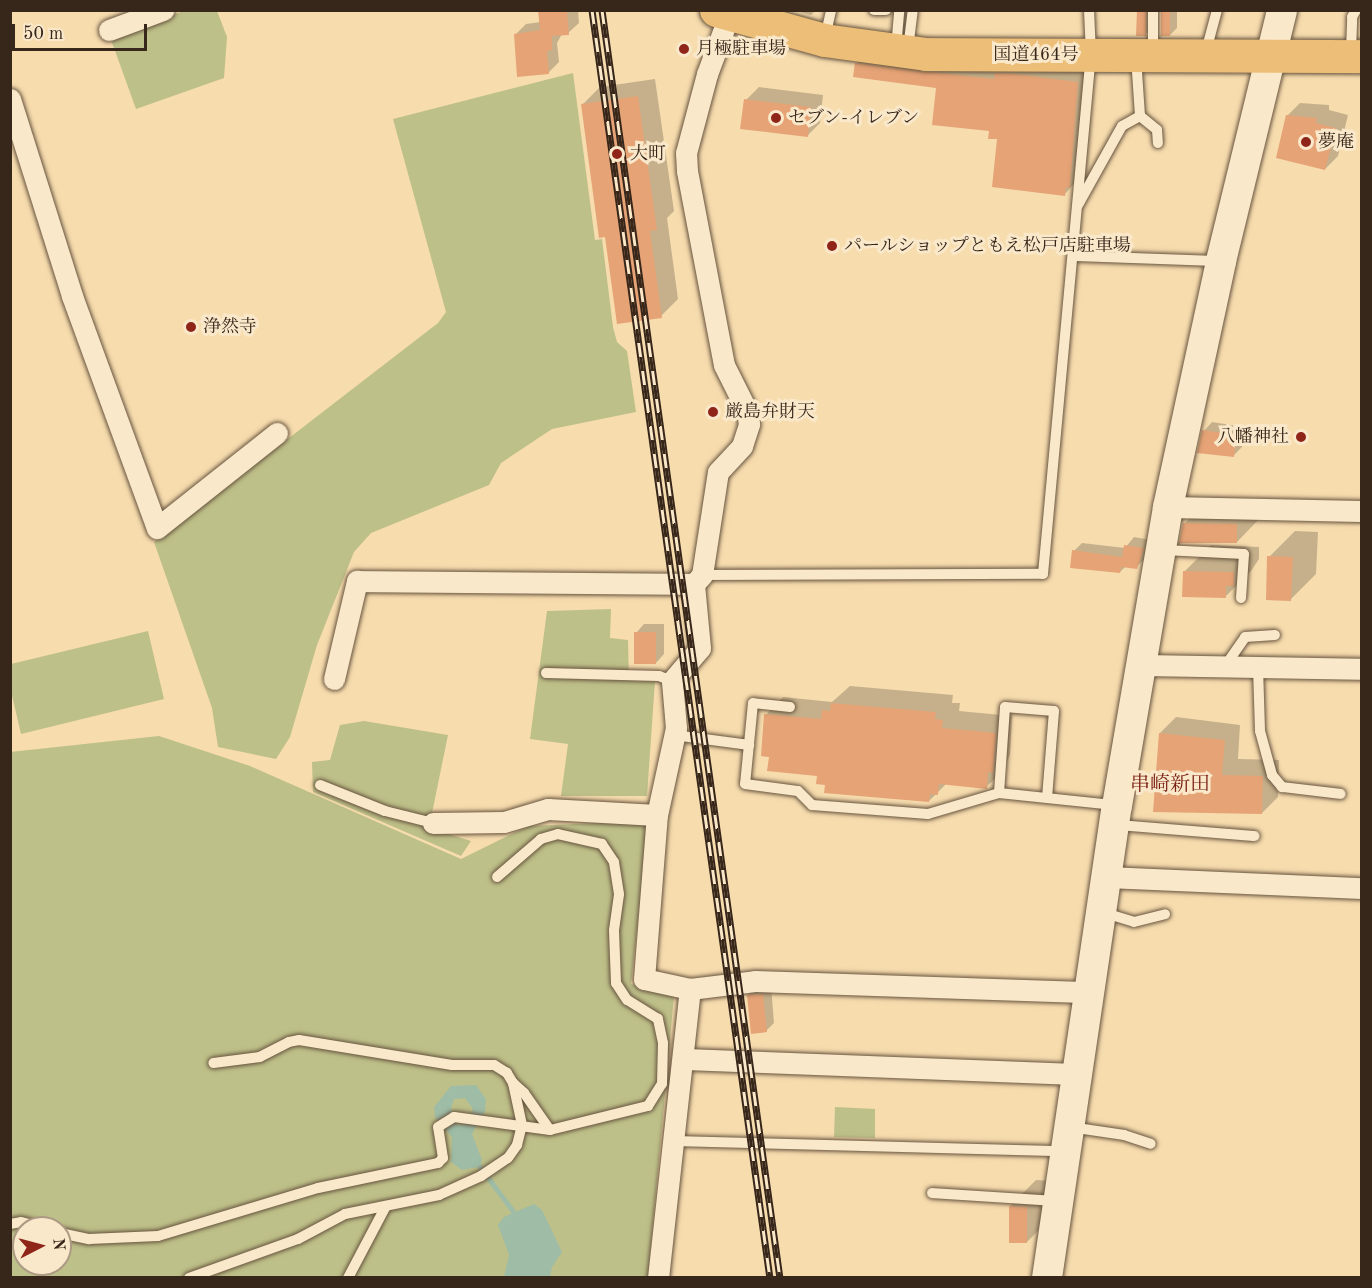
<!DOCTYPE html>
<html>
<head>
<meta charset="utf-8">
<style>
  body { margin:0 }
  #map { position:relative; width:1372px; height:1288px; overflow:hidden; background:#f7dcae; font-family:"Old Standard TT","Noto Serif JP",serif }
  div>[style] { position:absolute }
  [style*='--x'] { left:calc(var(--x)*1px); top:calc(var(--y)*1px); width:calc(var(--w)*1px); rotate:calc(var(--a)*1deg) }
  .green>* { inset:0; background:#bec089 }
  .water>* { inset:0; background:#9ebca6 }
  .shadow>* { inset:0; background:#0003 }
  .stream>* { height:5px; margin:-2.5px; padding:0 2.5px; transform-origin:2.5px; border-radius:2.5px; background:#9ebca6 }
  .building>* { inset:0; background:#e5a376 }
  .roads { filter:drop-shadow(0 0 2px #67543f) drop-shadow(0 0 2px #67543f) }
  .lane>* { height:10px; margin:-5px; padding:0 5px; transform-origin:5px; border-radius:5px; background:#fae8ca }
  .street>* { height:21px; margin:-10.5px; padding:0 10.5px; transform-origin:10.5px; border-radius:10.5px; background:#fae8ca }
  .secondary>* { height:30px; margin:-15px; padding:0 15px; transform-origin:15px; border-radius:15px; background:#fae8ca }
  .highway>* { height:33px; margin:-16.5px; padding:0 16.5px; transform-origin:16.5px; border-radius:16.5px; background:#ecbe77 }
  .rail>* { height:7px; margin-top:-3.5px; transform-origin:0; background:repeating-linear-gradient(90deg,#fae8ca 0 14px,#37261a 0 28px); box-sizing:border-box; border-block:2px solid #37261a }
  .dots>* { width:16px; height:16px; translate:-50% -50%; box-sizing:border-box; border:3px solid #fae8ca; border-radius:50% }
  span { translate:-50% -50%; white-space:nowrap; text-align:center; line-height:1.15; -webkit-text-stroke:6px #fae8ca; paint-order:stroke }
  .poi-label { font-size:18px; color:#37261a }
  .left { translate:0 -50%; text-align:left }
  .right { translate:-100% -50%; text-align:right }
  .street-label { font-size:18px; color:#37261a }
  .neighbourhood-label { font-size:20px; color:#7a1f14 }
  .frame { position:absolute; inset:0; border:12px solid #37261a; pointer-events:none }
  .north { position:absolute; left:12px; top:1216px; width:60px; height:60px; box-sizing:border-box; background:#fae8ca; border:2px solid #ac9a84; border-radius:50%; rotate:84deg; font-size:16px; font-weight:700; line-height:24px; text-align:center; color:#37261a }
  .north::after { content:''; display:block; margin:auto; width:21px; height:27px; background:#8f2418; clip-path:polygon(50% 0,100% 100%,50% 72%,0 100%) }
  .scale { position:absolute; left:12px; top:24px; width:135px; height:27px; box-sizing:border-box; border:3px solid #37261a; border-top:0; padding-left:8px; font-size:18px; line-height:21px; white-space:nowrap; color:#37261a; -webkit-text-stroke:4px #fae8ca; paint-order:stroke }
</style>
</head>
<body>
<div id="map">
  <div class="green">
    <i style="clip-path:polygon(184px 11px,217px 11px,227px 37px,224px 78px,136px 109px,110px 37px)"></i>
    <i style="clip-path:polygon(573px 73px,595px 240px,602px 239px,613px 327px,617px 342px,627px 351px,636px 412px,552px 429px,501px 463px,489px 485px,371px 533px,354px 552px,317px 645px,290px 737px,276px 759px,218px 747px,212px 708px,154px 542px,438px 323px,446px 312px,393px 119px)"></i>
    <i style="clip-path:polygon(611px 609px,610px 638px,628px 640px,629px 680px,655px 681px,647px 796px,561px 796px,568px 744px,530px 739px,547px 611px)"></i>
    <i style="clip-path:polygon(148px 631px,164px 699px,21px 734px,11px 691px,11px 664px)"></i>
    <i style="clip-path:polygon(364px 721px,448px 735px,429px 828px,471px 841px,461px 856px,313px 792px,312px 762px,330px 760px,340px 725px)"></i>
    <i style="clip-path:polygon(evenodd,159px 736px,250px 766px,461px 859px,528px 826px,649px 821px,631px 984px,674px 996px,648px 1277px,11px 1277px,10px 752px,159px 736px,24px 1228px,60px 1228px,60px 1264px,24px 1264px,24px 1228px)"></i>
    <i style="clip-path:polygon(835px 1107px,875px 1109px,875px 1138px,834px 1137px)"></i>
  </div>
  <div class="water">
    <i style="clip-path:polygon(evenodd,476px 1085px,486px 1099px,485px 1111px,472px 1134px,482px 1160px,478px 1167px,462px 1170px,451px 1162px,452px 1137px,435px 1117px,434px 1107px,451px 1086px,476px 1085px,465px 1098px,473px 1109px,466px 1123px,458px 1125px,451px 1108px,454px 1099px,465px 1098px)"></i>
    <i style="clip-path:polygon(534px 1204px,542px 1210px,562px 1252px,552px 1267px,550px 1277px,504px 1277px,509px 1255px,498px 1225px,504px 1217px)"></i>
  </div>
  <div class="shadow">
    <i style="clip-path:polygon(540px 10px,578px 10px,579px 23px,568px 33px,562px 34px,557px 43px,559px 62px,548px 73px,515px 35px,526px 24px,541px 22px)"></i>
    <i style="clip-path:polygon(793px 10px,816px 10px,811px 15px)"></i>
    <i style="clip-path:polygon(1139px 10px,1152px 10px,1152px 28px,1145px 35px)"></i>
    <i style="clip-path:polygon(1162px 10px,1177px 10px,1177px 28px,1170px 35px)"></i>
    <i style="clip-path:polygon(873px 47px,1094px 65px,1086px 170px,1065px 194px,938px 87px,856px 64px)"></i>
    <i style="clip-path:polygon(655px 79px,674px 211px,667px 218px,678px 299px,661px 316px,607px 236px,582px 105px,600px 87px)"></i>
    <i style="clip-path:polygon(759px 87px,823px 95px,820px 123px,807px 136px,746px 100px)"></i>
    <i style="clip-path:polygon(1300px 103px,1329px 105px,1329px 110px,1348px 115px,1338px 156px,1325px 169px,1287px 116px)"></i>
    <i style="clip-path:polygon(1212px 422px,1244px 427px,1242px 447px,1233px 456px,1204px 431px)"></i>
    <i style="clip-path:polygon(1210px 498px,1262px 516px,1237px 542px,1184px 524px)"></i>
    <i style="clip-path:polygon(1295px 531px,1318px 532px,1316px 574px,1291px 599px,1269px 557px)"></i>
    <i style="clip-path:polygon(1134px 537px,1151px 540px,1145px 559px,1136px 567px,1126px 566px,1120px 572px,1074px 551px,1082px 543px,1125px 548px)"></i>
    <i style="clip-path:polygon(1211px 545px,1259px 547px,1259px 559px,1251px 571px,1225px 597px,1185px 571px)"></i>
    <i style="clip-path:polygon(644px 624px,664px 624px,664px 654px,656px 663px,636px 633px)"></i>
    <i style="clip-path:polygon(850px 686px,953px 695px,952px 703px,960px 703px,959px 711px,1012px 716px,1010px 754px,1004px 770px,986px 787px,947px 783px,929px 801px,826px 783px,819px 774px,770px 756px,766px 715px,783px 697px,832px 702px)"></i>
    <i style="clip-path:polygon(1176px 717px,1240px 725px,1238px 759px,1279px 760px,1278px 797px,1262px 813px,1160px 733px)"></i>
    <i style="clip-path:polygon(771px 986px,774px 1023px,766px 1031px,748px 995px,757px 987px)"></i>
    <i style="clip-path:polygon(1036px 1180px,1052px 1181px,1053px 1216px,1027px 1242px,1010px 1206px)"></i>
  </div>
  <div class="stream">
    <i style="--x:477;--y:1163;--w:64;--a:53.3"></i>
  </div>
  <div class="building">
    <i style="clip-path:polygon(538px 10px,567px 10px,569px 35px,552px 36px,552px 50px,547px 51px,549px 74px,517px 77px,514px 34px,540px 30px)"></i>
    <i style="clip-path:polygon(1137px 10px,1146px 10px,1146px 36px,1136px 36px)"></i>
    <i style="clip-path:polygon(1161px 10px,1170px 10px,1170px 36px,1161px 36px)"></i>
    <i style="clip-path:polygon(855px 63px,994px 79px,995px 73px,1005px 73px,1078px 82px,1070px 188px,1066px 187px,1065px 196px,992px 187px,997px 139px,988px 139px,989px 131px,932px 125px,936px 88px,853px 77px)"></i>
    <i style="clip-path:polygon(638px 96px,657px 230px,650px 231px,662px 318px,617px 324px,605px 237px,599px 238px,581px 104px)"></i>
    <i style="clip-path:polygon(744px 99px,811px 107px,808px 137px,740px 129px)"></i>
    <i style="clip-path:polygon(1286px 115px,1317px 118px,1316px 123px,1336px 128px,1325px 170px,1276px 158px)"></i>
    <i style="clip-path:polygon(1202px 430px,1237px 435px,1234px 457px,1197px 453px)"></i>
    <i style="clip-path:polygon(1183px 523px,1237px 524px,1237px 543px,1179px 543px)"></i>
    <i style="clip-path:polygon(1124px 545px,1144px 548px,1137px 569px,1121px 567px,1120px 573px,1070px 568px,1072px 550px,1122px 557px)"></i>
    <i style="clip-path:polygon(1267px 556px,1293px 557px,1291px 601px,1266px 600px)"></i>
    <i style="clip-path:polygon(1183px 571px,1234px 572px,1234px 586px,1226px 586px,1226px 598px,1182px 597px)"></i>
    <i style="clip-path:polygon(634px 632px,656px 632px,656px 664px,634px 664px)"></i>
    <i style="clip-path:polygon(831px 703px,936px 712px,935px 719px,943px 720px,942px 728px,996px 733px,993px 773px,988px 772px,987px 789px,939px 784px,938px 795px,930px 794px,929px 802px,824px 793px,825px 785px,816px 784px,817px 776px,767px 771px,769px 757px,761px 756px,764px 714px,821px 719px,822px 710px,830px 711px)"></i>
    <i style="clip-path:polygon(1159px 733px,1225px 740px,1222px 775px,1263px 776px,1262px 814px,1153px 812px)"></i>
    <i style="clip-path:polygon(763px 994px,767px 1032px,751px 1034px,747px 995px)"></i>
    <i style="clip-path:polygon(1009px 1206px,1027px 1207px,1027px 1243px,1009px 1243px)"></i>
  </div>
  <div class="roads">
    <div class="lane">
      <i style="--x:874;--y:10;--w:12;--a:0"></i>
      <i style="--x:825;--y:37;--w:28;--a:-77"></i>
      <i style="--x:896;--y:48;--w:38;--a:-85"></i>
      <i style="--x:908;--y:49;--w:39;--a:-83"></i>
      <i style="--x:1153;--y:51;--w:41;--a:-90"></i>
      <i style="--x:1206;--y:51;--w:42;--a:-75"></i>
      <i style="--x:1351;--y:52;--w:35;--a:-88"></i>
      <i style="--x:1352;--y:17;--w:8;--a:-60"></i>
      <i style="--x:1136;--y:57;--w:59;--a:86.1"></i>
      <i style="--x:1140;--y:116;--w:22;--a:39"></i>
      <i style="--x:1157;--y:130;--w:13;--a:86"></i>
      <i style="--x:1078;--y:205;--w:90;--a:-60.9"></i>
      <i style="--x:1122;--y:126;--w:21;--a:-29"></i>
      <i style="--x:1074;--y:256;--w:144;--a:2"></i>
      <i style="--x:1164;--y:550;--w:80;--a:2.9"></i>
      <i style="--x:1244;--y:554;--w:44;--a:93.9"></i>
      <i style="--x:702;--y:575;--w:341;--a:-0.2"></i>
      <i style="--x:1043;--y:574;--w:522;--a:-84.73"></i>
      <i style="--x:1091;--y:54;--w:44;--a:-92.6"></i>
      <i style="--x:1225;--y:666;--w:35;--a:-55"></i>
      <i style="--x:1245;--y:637;--w:30;--a:-4"></i>
      <i style="--x:1258;--y:667;--w:64;--a:88.2"></i>
      <i style="--x:1260;--y:731;--w:46;--a:74.7"></i>
      <i style="--x:1272;--y:775;--w:16;--a:50"></i>
      <i style="--x:1282;--y:787;--w:59;--a:6.8"></i>
      <i style="--x:546;--y:673;--w:113;--a:1.5"></i>
      <i style="--x:659;--y:676;--w:14;--a:21"></i>
      <i style="--x:790;--y:707;--w:37;--a:-174"></i>
      <i style="--x:753;--y:703;--w:81;--a:95.6"></i>
      <i style="--x:745;--y:784;--w:53;--a:7.5"></i>
      <i style="--x:798;--y:791;--w:20;--a:45"></i>
      <i style="--x:812;--y:805;--w:116;--a:4.4"></i>
      <i style="--x:928;--y:814;--w:74;--a:-16.5"></i>
      <i style="--x:999;--y:793;--w:116;--a:6"></i>
      <i style="--x:674;--y:735;--w:76;--a:7.6"></i>
      <i style="--x:320;--y:785;--w:70;--a:21.8"></i>
      <i style="--x:385;--y:811;--w:49;--a:14"></i>
      <i style="--x:999;--y:793;--w:86;--a:-86"></i>
      <i style="--x:1005;--y:707;--w:49;--a:4.7"></i>
      <i style="--x:1054;--y:711;--w:87;--a:94.6"></i>
      <i style="--x:1117;--y:825;--w:138;--a:4.6"></i>
      <i style="--x:1105;--y:913;--w:30;--a:17"></i>
      <i style="--x:1134;--y:922;--w:32;--a:-14"></i>
      <i style="--x:513;--y:1083;--w:15;--a:42"></i>
      <i style="--x:524;--y:1093;--w:45;--a:54.9"></i>
      <i style="--x:1070;--y:1127;--w:55;--a:8.4"></i>
      <i style="--x:1124;--y:1135;--w:28;--a:18"></i>
      <i style="--x:674;--y:1141;--w:389;--a:1.5"></i>
      <i style="--x:932;--y:1193;--w:123;--a:3.7"></i>
      <i style="--x:10;--y:1224;--w:11;--a:-10"></i>
      <i style="--x:21;--y:1222;--w:26;--a:13"></i>
      <i style="--x:60;--y:1233;--w:30;--a:12"></i>
      <i style="--x:89;--y:1239;--w:69;--a:-2.5"></i>
      <i style="--x:158;--y:1236;--w:167;--a:-16.7"></i>
      <i style="--x:318;--y:1188;--w:123;--a:-11.8"></i>
      <i style="--x:438;--y:1163;--w:7;--a:-45"></i>
      <i style="--x:443;--y:1158;--w:31;--a:-99"></i>
      <i style="--x:438;--y:1127;--w:19;--a:-32"></i>
      <i style="--x:454;--y:1117;--w:97;--a:7.7"></i>
      <i style="--x:550;--y:1130;--w:101;--a:-13.8"></i>
      <i style="--x:648;--y:1106;--w:26;--a:-58"></i>
      <i style="--x:662;--y:1084;--w:41;--a:-88.6"></i>
      <i style="--x:663;--y:1043;--w:25;--a:-102"></i>
      <i style="--x:658;--y:1019;--w:36;--a:-148"></i>
      <i style="--x:627;--y:1000;--w:20;--a:-123"></i>
      <i style="--x:616;--y:983;--w:53;--a:-92.2"></i>
      <i style="--x:614;--y:930;--w:36;--a:-82"></i>
      <i style="--x:619;--y:894;--w:32;--a:-99"></i>
      <i style="--x:614;--y:862;--w:22;--a:-124"></i>
      <i style="--x:602;--y:844;--w:45;--a:-167.2"></i>
      <i style="--x:558;--y:834;--w:18;--a:164"></i>
      <i style="--x:541;--y:839;--w:58;--a:139.2"></i>
      <i style="--x:189;--y:1278;--w:116;--a:-19.7"></i>
      <i style="--x:298;--y:1239;--w:53;--a:-28"></i>
      <i style="--x:345;--y:1214;--w:96;--a:-11.4"></i>
      <i style="--x:439;--y:1195;--w:46;--a:-24.3"></i>
      <i style="--x:481;--y:1176;--w:32;--a:-34"></i>
      <i style="--x:508;--y:1158;--w:16;--a:-55"></i>
      <i style="--x:517;--y:1145;--w:21;--a:-76"></i>
      <i style="--x:522;--y:1125;--w:43;--a:-102.1"></i>
      <i style="--x:513;--y:1083;--w:12;--a:-121"></i>
      <i style="--x:507;--y:1073;--w:15;--a:-148"></i>
      <i style="--x:494;--y:1065;--w:42;--a:180"></i>
      <i style="--x:452;--y:1065;--w:155;--a:-170.7"></i>
      <i style="--x:299;--y:1040;--w:10;--a:169"></i>
      <i style="--x:289;--y:1042;--w:33;--a:153"></i>
      <i style="--x:260;--y:1057;--w:47;--a:172.7"></i>
      <i style="--x:348;--y:1278;--w:81;--a:-62.2"></i>
    </div>
    <div class="street">
      <i style="--x:109;--y:30;--w:58;--a:-20.3"></i>
      <i style="--x:10;--y:99;--w:207;--a:72.5"></i>
      <i style="--x:72;--y:296;--w:247;--a:69.9"></i>
      <i style="--x:157;--y:528;--w:153;--a:-38.4"></i>
      <i style="--x:1168;--y:507;--w:194;--a:1.2"></i>
      <i style="--x:1140;--y:665;--w:222;--a:1"></i>
      <i style="--x:334;--y:679;--w:101;--a:-76.8"></i>
      <i style="--x:357;--y:581;--w:337;--a:0.5"></i>
      <i style="--x:433;--y:823;--w:71;--a:-0.8"></i>
      <i style="--x:504;--y:822;--w:46;--a:-16.5"></i>
      <i style="--x:548;--y:809;--w:109;--a:3.2"></i>
      <i style="--x:1107;--y:877;--w:255;--a:2.5"></i>
      <i style="--x:690;--y:989;--w:65;--a:-7"></i>
      <i style="--x:755;--y:981;--w:336;--a:1.9"></i>
      <i style="--x:683;--y:1059;--w:395;--a:2.2"></i>
      <i style="--x:658;--y:1278;--w:291;--a:-83.7"></i>
      <i style="--x:690;--y:989;--w:47;--a:-167.7"></i>
      <i style="--x:644;--y:979;--w:165;--a:-85.5"></i>
      <i style="--x:657;--y:815;--w:89;--a:-77.7"></i>
      <i style="--x:676;--y:728;--w:47;--a:-94.9"></i>
      <i style="--x:672;--y:681;--w:43;--a:-49.7"></i>
      <i style="--x:700;--y:648;--w:64;--a:-95.4"></i>
      <i style="--x:694;--y:584;--w:12;--a:-48"></i>
      <i style="--x:702;--y:575;--w:104;--a:-81.2"></i>
      <i style="--x:718;--y:472;--w:35;--a:-47"></i>
      <i style="--x:742;--y:446;--w:23;--a:-72"></i>
      <i style="--x:749;--y:424;--w:13;--a:-99"></i>
      <i style="--x:747;--y:411;--w:51;--a:-116.6"></i>
      <i style="--x:724;--y:365;--w:197;--a:-100.8"></i>
      <i style="--x:687;--y:171;--w:18;--a:-93"></i>
      <i style="--x:686;--y:153;--w:82;--a:-75.1"></i>
      <i style="--x:707;--y:74;--w:68;--a:-69.4"></i>
    </div>
    <div class="secondary">
      <i style="--x:1047;--y:1278;--w:477;--a:-81.6"></i>
      <i style="--x:1117;--y:806;--w:303;--a:-80.3"></i>
      <i style="--x:1168;--y:507;--w:252;--a:-77.8"></i>
      <i style="--x:1221;--y:261;--w:258;--a:-76.3"></i>
    </div>
    <div class="highway">
      <i style="--x:716;--y:10;--w:112;--a:15.5"></i>
      <i style="--x:824;--y:40;--w:103;--a:7.8"></i>
      <i style="--x:926;--y:54;--w:436;--a:0.3"></i>
    </div>
  </div>
  <div class="rail">
    <i style="--x:592;--y:10;--w:1280;--a:82.01"></i>
    <i style="--x:602;--y:10;--w:1280;--a:82.01"></i>
  </div>
  <div class="dots">
    <i style="left:684px;top:49px;background:#8f2418"></i>
    <i style="left:776px;top:118px;background:#8f2418"></i>
    <i style="left:1306px;top:142px;background:#8f2418"></i>
    <i style="left:617px;top:154px;background:#8f2418"></i>
    <i style="left:832px;top:246px;background:#8f2418"></i>
    <i style="left:191px;top:327px;background:#8f2418"></i>
    <i style="left:713px;top:412px;background:#8f2418"></i>
    <i style="left:1301px;top:437px;background:#8f2418"></i>
  </div>
  <div class="poi-label">
    <span class="left" style="left:696px;top:49px">月極駐車場</span>
    <span class="left" style="left:788px;top:118px">セブン-イレブン</span>
    <span class="left" style="left:1318px;top:142px">夢庵</span>
    <span class="left" style="left:630px;top:154px">大町</span>
    <span class="left" style="left:844px;top:246px">パールショップともえ松戸店駐車場</span>
    <span class="left" style="left:203px;top:327px">浄然寺</span>
    <span class="left" style="left:725px;top:412px">厳島弁財天</span>
    <span class="right" style="left:1289px;top:437px">八幡神社</span>
  </div>
  <div class="street-label">
    <span style="left:1036px;top:55px">国道464号</span>
  </div>
  <div class="neighbourhood-label">
    <span style="left:1170px;top:785px">串崎新田</span>
  </div>
  <div class="frame"></div>
  <div class="north">N</div>
  <div class="scale">50 m</div>
</div>
</body>
</html>
